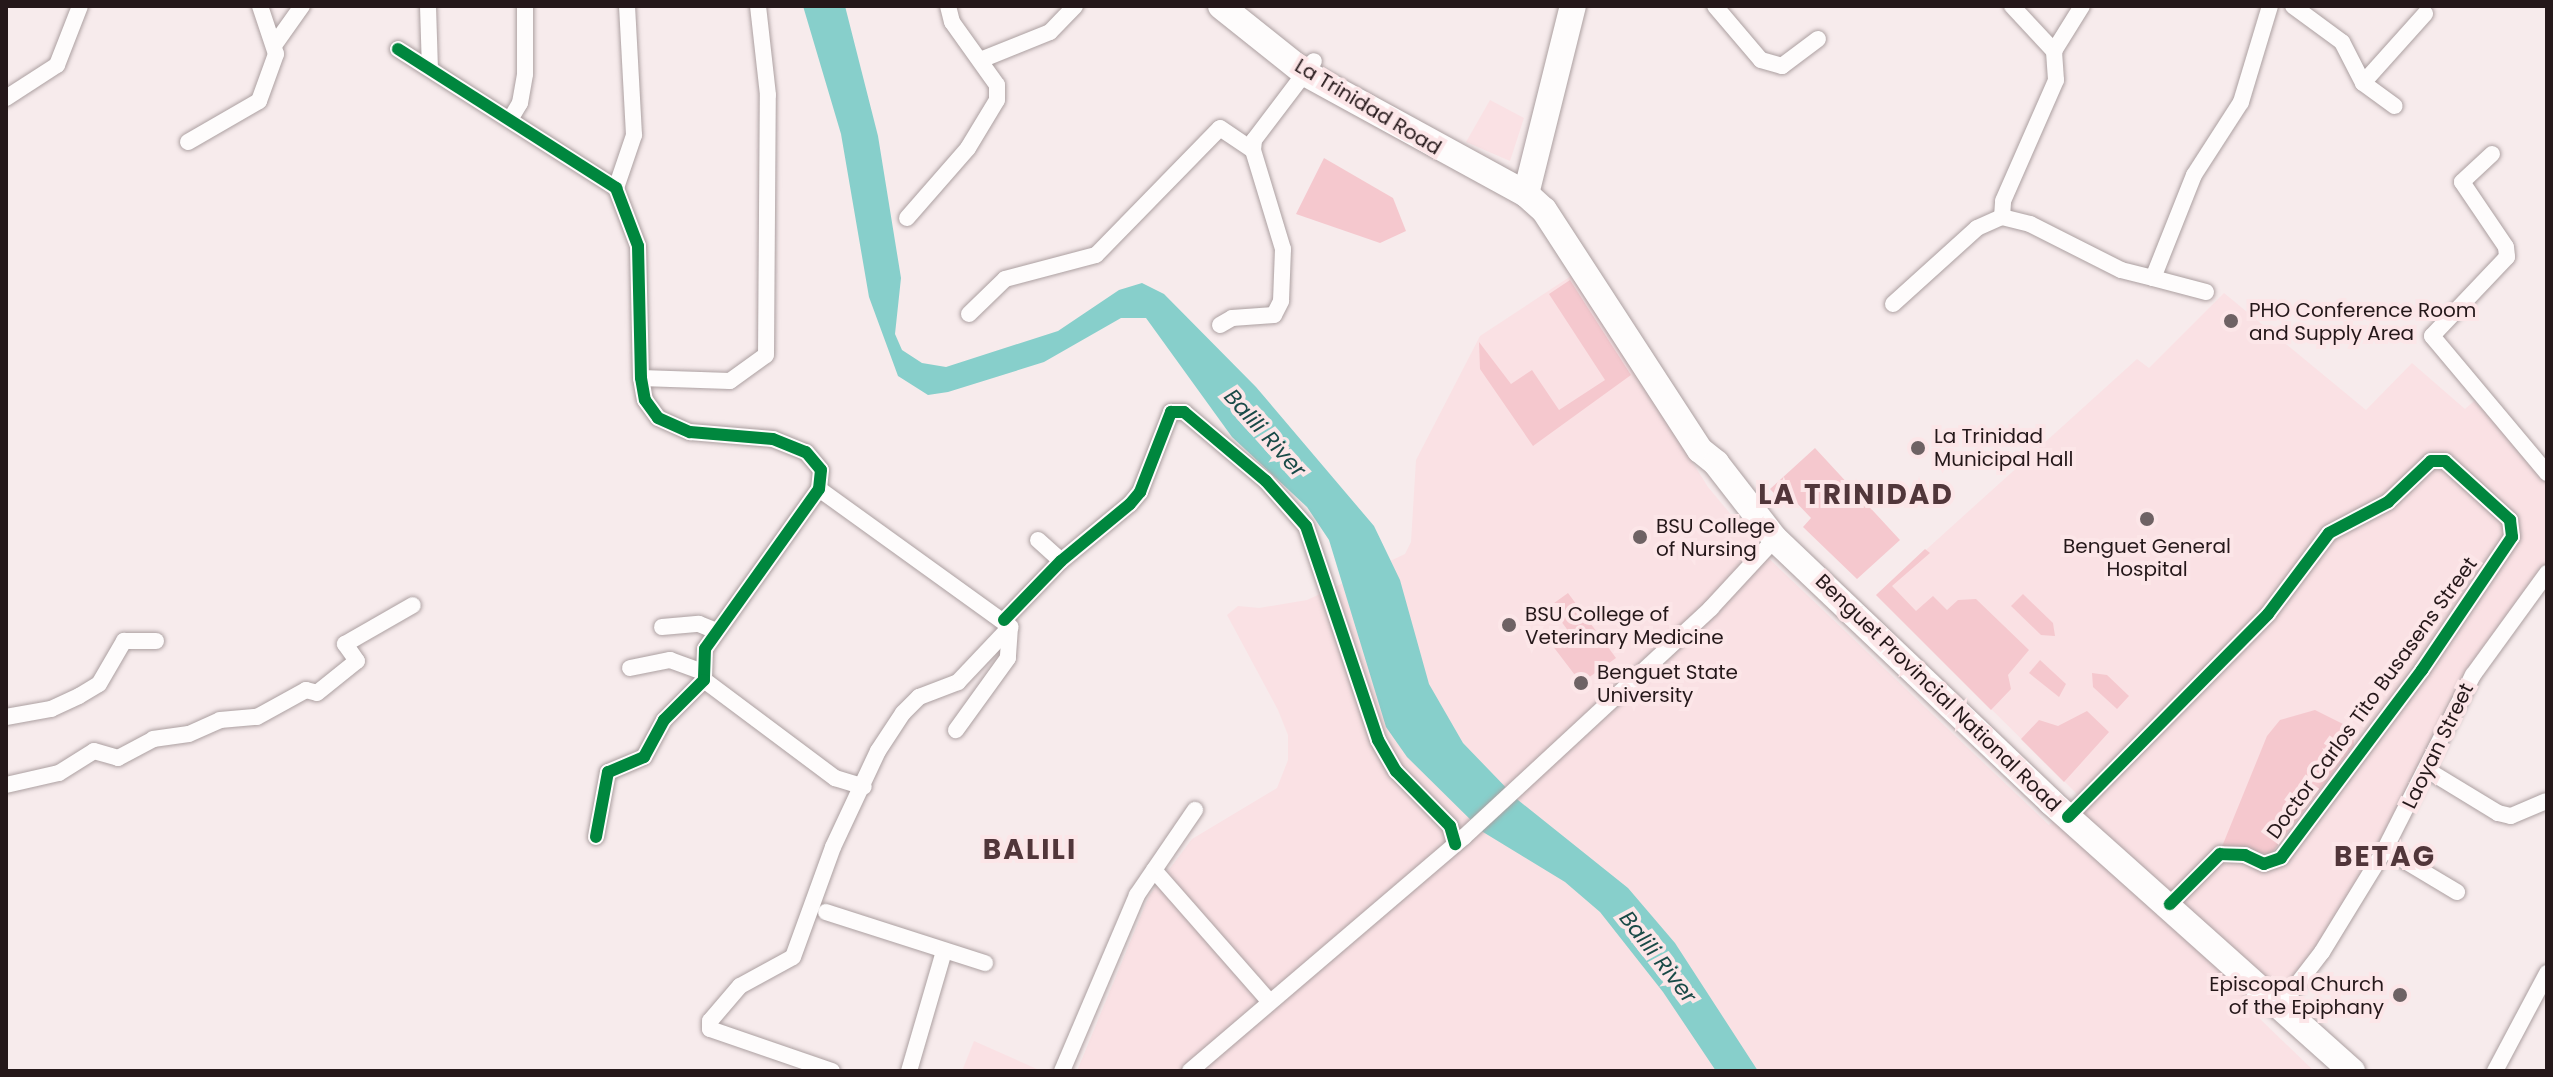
<!DOCTYPE html>
<html>
<head>
<meta charset="utf-8">
<style>
  body { margin:0 }
  #map { position:relative; width:2553px; height:1077px; overflow:hidden; background:#f7ebec; font-family:Poppins,sans-serif }
  div>[style] { position:absolute }
  [style*='--x'] { left:calc(var(--x)*1px); top:calc(var(--y)*1px); width:calc(var(--w)*1px); rotate:calc(var(--a)*1deg) }
  .built>* { inset:0; background:#fae1e4 }
  .green>* { inset:0; background:#f5c8ce }
  .water>* { inset:0; background:#87cfcb }
  .roads { filter:drop-shadow(0 0 2px #aca0a1) drop-shadow(0 0 2px #aca0a1) }
  .minor>* { height:16px; margin:-8px; padding:0 8px; transform-origin:8px; border-radius:8px; background:#fefcfc }
  .primary>* { height:26px; margin:-13px; padding:0 13px; transform-origin:13px; border-radius:13px; background:#fefcfc }
  .trunk>* { height:26px; margin:-13px; padding:0 13px; transform-origin:13px; border-radius:13px; background:#fefcfc }
  .cycleway>* { height:12px; margin:-6px; padding:0 6px; transform-origin:6px; border-radius:6px; background:#00873e }
  .dots>* { width:22px; height:22px; translate:-50% -50%; box-sizing:border-box; border:4px solid #fce6e8; border-radius:50% }
  span { translate:-50% -50%; white-space:nowrap; text-align:center; line-height:1.15; -webkit-text-stroke:8px #fce6e8; paint-order:stroke }
  .street-label { font-size:20px; color:#25181a }
  .poi-label { font-size:20px; color:#25181a }
  .left { translate:0 -50%; text-align:left }
  .right { translate:-100% -50%; text-align:right }
  .water-label { font-size:22px; color:#194a47; font-style:italic }
  .district-label { font-size:28px; color:#51363a; font-weight:700; letter-spacing:2px }
  .frame { position:absolute; inset:0; border:8px solid #25181a; pointer-events:none }
</style>
</head>
<body>
<div id="map">
  <div class="built">
    <i style="clip-path:polygon(1490px 100px,1524px 118px,1510px 161px,1466px 142px)"></i>
    <i style="clip-path:polygon(1574px 274px,1708px 487px,1762px 552px,2049px 825px,2078px 795px,1876px 595px,2137px 359px,2149px 368px,2224px 293px,2366px 410px,2412px 363px,2465px 409px,2474px 401px,2547px 478px,2547px 564px,2480px 657px,2382px 844px,2315px 950px,2259px 1018px,2314px 1071px,1077px 1071px,1149px 896px,1192px 839px,1277px 788px,1288px 760px,1288px 735px,1278px 710px,1227px 615px,1238px 606px,1259px 608px,1307px 600px,1405px 554px,1411px 542px,1416px 460px,1480px 336px)"></i>
    <i style="clip-path:polygon(974px 1041px,1037px 1069px,1036px 1071px,962px 1071px)"></i>
  </div>
  <div class="green">
    <i style="clip-path:polygon(1324px 158px,1393px 198px,1406px 231px,1380px 243px,1296px 214px)"></i>
    <i style="clip-path:polygon(1570px 280px,1631px 375px,1533px 446px,1480px 369px,1479px 342px,1511px 384px,1532px 370px,1559px 410px,1605px 380px,1549px 294px)"></i>
    <i style="clip-path:polygon(1815px 448px,1900px 540px,1857px 579px,1803px 527px,1811px 518px,1792px 498px,1784px 504px,1770px 489px)"></i>
    <i style="clip-path:polygon(1925px 549px,1930px 553px,1892px 586px,1916px 611px,1933px 596px,1947px 610px,1958px 600px,1976px 599px,2029px 650px,2008px 675px,2011px 689px,1991px 710px,1876px 595px)"></i>
    <i style="clip-path:polygon(1568px 593px,1616px 658px,1581px 683px,1552px 645px,1569px 632px,1550px 606px)"></i>
    <i style="clip-path:polygon(2023px 594px,2053px 623px,2055px 636px,2041px 635px,2011px 606px)"></i>
    <i style="clip-path:polygon(2040px 660px,2066px 684px,2059px 697px,2029px 673px)"></i>
    <i style="clip-path:polygon(2092px 673px,2107px 675px,2129px 696px,2117px 709px,2093px 687px)"></i>
    <i style="clip-path:polygon(2315px 710px,2353px 729px,2354px 745px,2271px 854px,2221px 849px,2267px 736px,2280px 720px)"></i>
    <i style="clip-path:polygon(2087px 711px,2109px 732px,2064px 782px,2021px 739px,2039px 720px,2058px 726px)"></i>
  </div>
  <div class="water">
    <i style="clip-path:polygon(803px 6px,845px 6px,878px 136px,901px 278px,895px 334px,902px 350px,922px 363px,946px 367px,1058px 331px,1119px 290px,1142px 283px,1164px 294px,1256px 387px,1374px 526px,1400px 580px,1429px 684px,1463px 743px,1518px 800px,1628px 888px,1675px 943px,1758px 1071px,1716px 1071px,1663px 992px,1600px 912px,1565px 882px,1483px 832px,1407px 757px,1386px 727px,1329px 540px,1307px 507px,1232px 437px,1146px 318px,1121px 318px,1044px 362px,948px 392px,928px 395px,898px 376px,869px 297px,841px 134px)"></i>
  </div>
  <div class="roads">
    <div class="minor">
      <i style="--x:428;--y:6;--w:62;--a:88.2"></i>
      <i style="--x:1715;--y:6;--w:71;--a:49.6"></i>
      <i style="--x:1761;--y:60;--w:22;--a:16"></i>
      <i style="--x:1782;--y:66;--w:45;--a:-36.9"></i>
      <i style="--x:2012;--y:6;--w:62;--a:47"></i>
      <i style="--x:2293;--y:6;--w:61;--a:36.3"></i>
      <i style="--x:2342;--y:42;--w:46;--a:62.9"></i>
      <i style="--x:2363;--y:83;--w:39;--a:36"></i>
      <i style="--x:275;--y:44;--w:47;--a:-54.6"></i>
      <i style="--x:398;--y:49;--w:259;--a:32.5"></i>
      <i style="--x:616;--y:188;--w:62;--a:69.2"></i>
      <i style="--x:638;--y:246;--w:132;--a:88.7"></i>
      <i style="--x:641;--y:378;--w:22;--a:80"></i>
      <i style="--x:645;--y:400;--w:22;--a:54"></i>
      <i style="--x:658;--y:418;--w:35;--a:24"></i>
      <i style="--x:690;--y:432;--w:83;--a:4.8"></i>
      <i style="--x:773;--y:439;--w:35;--a:22"></i>
      <i style="--x:806;--y:452;--w:23;--a:50"></i>
      <i style="--x:821;--y:470;--w:19;--a:96"></i>
      <i style="--x:819;--y:489;--w:196;--a:125.5"></i>
      <i style="--x:705;--y:649;--w:31;--a:92"></i>
      <i style="--x:704;--y:680;--w:57;--a:135"></i>
      <i style="--x:664;--y:720;--w:42;--a:118.4"></i>
      <i style="--x:644;--y:757;--w:39;--a:157"></i>
      <i style="--x:608;--y:772;--w:66;--a:100.5"></i>
      <i style="--x:983;--y:59;--w:72;--a:-21.9"></i>
      <i style="--x:1050;--y:32;--w:36;--a:-46"></i>
      <i style="--x:2363;--y:83;--w:93;--a:-48.1"></i>
      <i style="--x:6;--y:98;--w:61;--a:-32.9"></i>
      <i style="--x:57;--y:65;--w:63;--a:-68.7"></i>
      <i style="--x:511;--y:118;--w:17;--a:-59"></i>
      <i style="--x:520;--y:103;--w:29;--a:-80"></i>
      <i style="--x:525;--y:74;--w:68;--a:-90"></i>
      <i style="--x:188;--y:142;--w:82;--a:-30"></i>
      <i style="--x:259;--y:101;--w:50;--a:-70.1"></i>
      <i style="--x:276;--y:54;--w:51;--a:-108.4"></i>
      <i style="--x:2492;--y:154;--w:41;--a:137"></i>
      <i style="--x:2462;--y:182;--w:78;--a:55.9"></i>
      <i style="--x:2506;--y:247;--w:10;--a:84"></i>
      <i style="--x:2507;--y:257;--w:109;--a:133.5"></i>
      <i style="--x:2432;--y:336;--w:179;--a:50"></i>
      <i style="--x:616;--y:188;--w:56;--a:-71.2"></i>
      <i style="--x:634;--y:135;--w:129;--a:-93.1"></i>
      <i style="--x:2002;--y:217;--w:16;--a:-86"></i>
      <i style="--x:2003;--y:201;--w:132;--a:-66.3"></i>
      <i style="--x:2056;--y:80;--w:29;--a:-94"></i>
      <i style="--x:2054;--y:51;--w:53;--a:-58.1"></i>
      <i style="--x:907;--y:218;--w:93;--a:-48.9"></i>
      <i style="--x:968;--y:148;--w:56;--a:-58.9"></i>
      <i style="--x:997;--y:100;--w:15;--a:-90"></i>
      <i style="--x:997;--y:85;--w:77;--a:-125.5"></i>
      <i style="--x:952;--y:22;--w:16;--a:-104"></i>
      <i style="--x:2206;--y:292;--w:55;--a:-165.2"></i>
      <i style="--x:2153;--y:278;--w:111;--a:-68.3"></i>
      <i style="--x:2194;--y:175;--w:87;--a:-57.2"></i>
      <i style="--x:2241;--y:102;--w:100;--a:-73.2"></i>
      <i style="--x:1893;--y:304;--w:113;--a:-42.1"></i>
      <i style="--x:1977;--y:228;--w:27;--a:-24"></i>
      <i style="--x:2002;--y:217;--w:29;--a:14"></i>
      <i style="--x:2030;--y:224;--w:102;--a:26.8"></i>
      <i style="--x:2121;--y:270;--w:33;--a:14"></i>
      <i style="--x:969;--y:314;--w:50;--a:-44.2"></i>
      <i style="--x:1005;--y:279;--w:94;--a:-14.8"></i>
      <i style="--x:1096;--y:255;--w:177;--a:-45.7"></i>
      <i style="--x:1220;--y:128;--w:40;--a:34"></i>
      <i style="--x:1220;--y:325;--w:14;--a:-30"></i>
      <i style="--x:1232;--y:318;--w:42;--a:-4.1"></i>
      <i style="--x:1274;--y:315;--w:16;--a:-63"></i>
      <i style="--x:1281;--y:301;--w:52;--a:-87.8"></i>
      <i style="--x:1283;--y:249;--w:103;--a:-106.9"></i>
      <i style="--x:1253;--y:150;--w:10;--a:-84"></i>
      <i style="--x:1254;--y:140;--w:99;--a:-52.8"></i>
      <i style="--x:641;--y:378;--w:89;--a:1.9"></i>
      <i style="--x:730;--y:381;--w:44;--a:-35.8"></i>
      <i style="--x:766;--y:355;--w:260;--a:-89.6"></i>
      <i style="--x:768;--y:95;--w:90;--a:-96.4"></i>
      <i style="--x:819;--y:489;--w:236;--a:35.8"></i>
      <i style="--x:1010;--y:627;--w:31;--a:94"></i>
      <i style="--x:1008;--y:658;--w:89;--a:125.8"></i>
      <i style="--x:1038;--y:540;--w:31;--a:42"></i>
      <i style="--x:1004;--y:620;--w:82;--a:-46"></i>
      <i style="--x:1061;--y:561;--w:89;--a:-39.6"></i>
      <i style="--x:1130;--y:504;--w:16;--a:-50"></i>
      <i style="--x:1140;--y:492;--w:86;--a:-68.8"></i>
      <i style="--x:1171;--y:412;--w:13;--a:0"></i>
      <i style="--x:1184;--y:412;--w:107;--a:40.1"></i>
      <i style="--x:1266;--y:481;--w:60;--a:48.4"></i>
      <i style="--x:1306;--y:526;--w:226;--a:71.4"></i>
      <i style="--x:1378;--y:740;--w:36;--a:60"></i>
      <i style="--x:1396;--y:771;--w:77;--a:45.5"></i>
      <i style="--x:1450;--y:826;--w:19;--a:74"></i>
      <i style="--x:662;--y:627;--w:37;--a:-5"></i>
      <i style="--x:699;--y:624;--w:18;--a:22"></i>
      <i style="--x:630;--y:668;--w:41;--a:-11.3"></i>
      <i style="--x:670;--y:660;--w:35;--a:20"></i>
      <i style="--x:704;--y:680;--w:164;--a:36.8"></i>
      <i style="--x:835;--y:778;--w:30;--a:17"></i>
      <i style="--x:6;--y:717;--w:46;--a:-10.1"></i>
      <i style="--x:51;--y:709;--w:31;--a:-25"></i>
      <i style="--x:79;--y:696;--w:23;--a:-31"></i>
      <i style="--x:99;--y:684;--w:50;--a:-59.8"></i>
      <i style="--x:124;--y:641;--w:32;--a:0"></i>
      <i style="--x:2429;--y:771;--w:81;--a:31.3"></i>
      <i style="--x:2498;--y:813;--w:13;--a:13"></i>
      <i style="--x:2511;--y:816;--w:38;--a:-23"></i>
      <i style="--x:6;--y:785;--w:54;--a:-12.8"></i>
      <i style="--x:59;--y:773;--w:41;--a:-32.2"></i>
      <i style="--x:94;--y:751;--w:25;--a:16"></i>
      <i style="--x:118;--y:758;--w:40;--a:-28"></i>
      <i style="--x:153;--y:739;--w:36;--a:-8"></i>
      <i style="--x:189;--y:734;--w:34;--a:-24"></i>
      <i style="--x:220;--y:720;--w:37;--a:-5"></i>
      <i style="--x:257;--y:717;--w:56;--a:-28.9"></i>
      <i style="--x:306;--y:690;--w:11;--a:15"></i>
      <i style="--x:317;--y:693;--w:51;--a:-38.7"></i>
      <i style="--x:357;--y:661;--w:21;--a:-125"></i>
      <i style="--x:345;--y:644;--w:78;--a:-29.8"></i>
      <i style="--x:2068;--y:817;--w:285;--a:-45.4"></i>
      <i style="--x:2268;--y:614;--w:101;--a:-53"></i>
      <i style="--x:2329;--y:533;--w:67;--a:-27.7"></i>
      <i style="--x:2388;--y:502;--w:59;--a:-43.6"></i>
      <i style="--x:2431;--y:461;--w:14;--a:0"></i>
      <i style="--x:2445;--y:461;--w:88;--a:42.2"></i>
      <i style="--x:2510;--y:520;--w:17;--a:83"></i>
      <i style="--x:2512;--y:537;--w:161;--a:124.1"></i>
      <i style="--x:2422;--y:670;--w:235;--a:126.9"></i>
      <i style="--x:2281;--y:858;--w:18;--a:161"></i>
      <i style="--x:2264;--y:864;--w:21;--a:-155"></i>
      <i style="--x:2245;--y:855;--w:25;--a:-178"></i>
      <i style="--x:2220;--y:854;--w:71;--a:135"></i>
      <i style="--x:2385;--y:849;--w:84;--a:30.8"></i>
      <i style="--x:1154;--y:870;--w:174;--a:48.7"></i>
      <i style="--x:826;--y:912;--w:167;--a:17.8"></i>
      <i style="--x:2282;--y:1004;--w:66;--a:-52.4"></i>
      <i style="--x:2322;--y:952;--w:121;--a:-58.5"></i>
      <i style="--x:2385;--y:849;--w:195;--a:-63.2"></i>
      <i style="--x:2473;--y:675;--w:126;--a:-54"></i>
      <i style="--x:832;--y:1071;--w:129;--a:-161"></i>
      <i style="--x:710;--y:1029;--w:8;--a:-90"></i>
      <i style="--x:710;--y:1021;--w:46;--a:-49.4"></i>
      <i style="--x:740;--y:986;--w:60;--a:-28.7"></i>
      <i style="--x:793;--y:957;--w:117;--a:-70"></i>
      <i style="--x:833;--y:847;--w:106;--a:-64.9"></i>
      <i style="--x:878;--y:751;--w:45;--a:-56.7"></i>
      <i style="--x:903;--y:713;--w:23;--a:-45"></i>
      <i style="--x:919;--y:697;--w:42;--a:-21"></i>
      <i style="--x:958;--y:682;--w:76;--a:-46.6"></i>
      <i style="--x:909;--y:1071;--w:125;--a:-73.7"></i>
      <i style="--x:1062;--y:1071;--w:191;--a:-66.9"></i>
      <i style="--x:1137;--y:895;--w:103;--a:-55.7"></i>
      <i style="--x:1190;--y:1071;--w:360;--a:-40.5"></i>
      <i style="--x:1464;--y:837;--w:337;--a:-42.8"></i>
      <i style="--x:1711;--y:608;--w:94;--a:-47.2"></i>
      <i style="--x:2495;--y:1071;--w:111;--a:-62"></i>
    </div>
    <div class="primary">
      <i style="--x:1526;--y:194;--w:194;--a:-76"></i>
    </div>
    <div class="trunk">
      <i style="--x:1221;--y:6;--w:107;--a:38.6"></i>
      <i style="--x:1305;--y:73;--w:252;--a:28.7"></i>
      <i style="--x:1526;--y:194;--w:24;--a:42"></i>
      <i style="--x:1544;--y:210;--w:286;--a:57"></i>
      <i style="--x:1700;--y:450;--w:21;--a:39"></i>
      <i style="--x:1716;--y:463;--w:96;--a:52.2"></i>
      <i style="--x:1775;--y:539;--w:381;--a:43.6"></i>
      <i style="--x:2051;--y:802;--w:404;--a:41.8"></i>
    </div>
  </div>
  <div class="cycleway">
    <i style="--x:398;--y:49;--w:259;--a:32.5"></i>
    <i style="--x:616;--y:188;--w:62;--a:69.2"></i>
    <i style="--x:638;--y:246;--w:132;--a:88.7"></i>
    <i style="--x:641;--y:378;--w:22;--a:80"></i>
    <i style="--x:645;--y:400;--w:22;--a:54"></i>
    <i style="--x:658;--y:418;--w:35;--a:24"></i>
    <i style="--x:690;--y:432;--w:83;--a:4.8"></i>
    <i style="--x:773;--y:439;--w:35;--a:22"></i>
    <i style="--x:806;--y:452;--w:23;--a:50"></i>
    <i style="--x:821;--y:470;--w:19;--a:96"></i>
    <i style="--x:819;--y:489;--w:196;--a:125.5"></i>
    <i style="--x:705;--y:649;--w:31;--a:92"></i>
    <i style="--x:704;--y:680;--w:57;--a:135"></i>
    <i style="--x:664;--y:720;--w:42;--a:118.4"></i>
    <i style="--x:644;--y:757;--w:39;--a:157"></i>
    <i style="--x:608;--y:772;--w:66;--a:100.5"></i>
    <i style="--x:1004;--y:620;--w:82;--a:-46"></i>
    <i style="--x:1061;--y:561;--w:89;--a:-39.6"></i>
    <i style="--x:1130;--y:504;--w:16;--a:-50"></i>
    <i style="--x:1140;--y:492;--w:86;--a:-68.8"></i>
    <i style="--x:1171;--y:412;--w:13;--a:0"></i>
    <i style="--x:1184;--y:412;--w:107;--a:40.1"></i>
    <i style="--x:1266;--y:481;--w:60;--a:48.4"></i>
    <i style="--x:1306;--y:526;--w:226;--a:71.4"></i>
    <i style="--x:1378;--y:740;--w:36;--a:60"></i>
    <i style="--x:1396;--y:771;--w:77;--a:45.5"></i>
    <i style="--x:1450;--y:826;--w:19;--a:74"></i>
    <i style="--x:2068;--y:817;--w:285;--a:-45.4"></i>
    <i style="--x:2268;--y:614;--w:101;--a:-53"></i>
    <i style="--x:2329;--y:533;--w:67;--a:-27.7"></i>
    <i style="--x:2388;--y:502;--w:59;--a:-43.6"></i>
    <i style="--x:2431;--y:461;--w:14;--a:0"></i>
    <i style="--x:2445;--y:461;--w:88;--a:42.2"></i>
    <i style="--x:2510;--y:520;--w:17;--a:83"></i>
    <i style="--x:2512;--y:537;--w:161;--a:124.1"></i>
    <i style="--x:2422;--y:670;--w:235;--a:126.9"></i>
    <i style="--x:2281;--y:858;--w:18;--a:161"></i>
    <i style="--x:2264;--y:864;--w:21;--a:-155"></i>
    <i style="--x:2245;--y:855;--w:25;--a:-178"></i>
    <i style="--x:2220;--y:854;--w:71;--a:135"></i>
  </div>
  <div class="dots">
    <i style="left:2231px;top:321px;background:#6e6264"></i>
    <i style="left:1918px;top:448px;background:#6e6264"></i>
    <i style="left:2147px;top:519px;background:#6e6264"></i>
    <i style="left:1640px;top:537px;background:#6e6264"></i>
    <i style="left:1509px;top:625px;background:#6e6264"></i>
    <i style="left:1581px;top:683px;background:#6e6264"></i>
    <i style="left:2400px;top:995px;background:#6e6264"></i>
  </div>
  <div class="street-label">
    <span style="left:1368px;top:107px;rotate:31deg">La Trinidad Road</span>
    <span style="left:1938px;top:693px;rotate:44deg">Benguet Provincial National Road</span>
    <span style="left:2372px;top:698px;rotate:-54deg">Doctor Carlos Tito Busasens Street</span>
    <span style="left:2438px;top:746px;rotate:-64deg">Laoyan Street</span>
  </div>
  <div class="poi-label">
    <span class="left" style="left:2249px;top:322px">PHO Conference Room<br>and Supply Area</span>
    <span class="left" style="left:1934px;top:448px">La Trinidad<br>Municipal Hall</span>
    <span class="left" style="left:1656px;top:538px">BSU College<br>of Nursing</span>
    <span style="left:2147px;top:558px">Benguet General<br>Hospital</span>
    <span class="left" style="left:1525px;top:626px">BSU College of<br>Veterinary Medicine</span>
    <span class="left" style="left:1597px;top:684px">Benguet State<br>University</span>
    <span class="right" style="left:2384px;top:996px">Episcopal Church<br>of the Epiphany</span>
  </div>
  <div class="water-label">
    <span style="left:1265px;top:433px;rotate:48deg">Balili River</span>
    <span style="left:1658px;top:957px;rotate:52deg">Balili River</span>
  </div>
  <div class="district-label">
    <span style="left:1856px;top:495px">LA TRINIDAD</span>
    <span style="left:1030px;top:850px">BALILI</span>
    <span style="left:2385px;top:857px">BETAG</span>
  </div>
  <div class="frame"></div>
</div>
</body>
</html>
